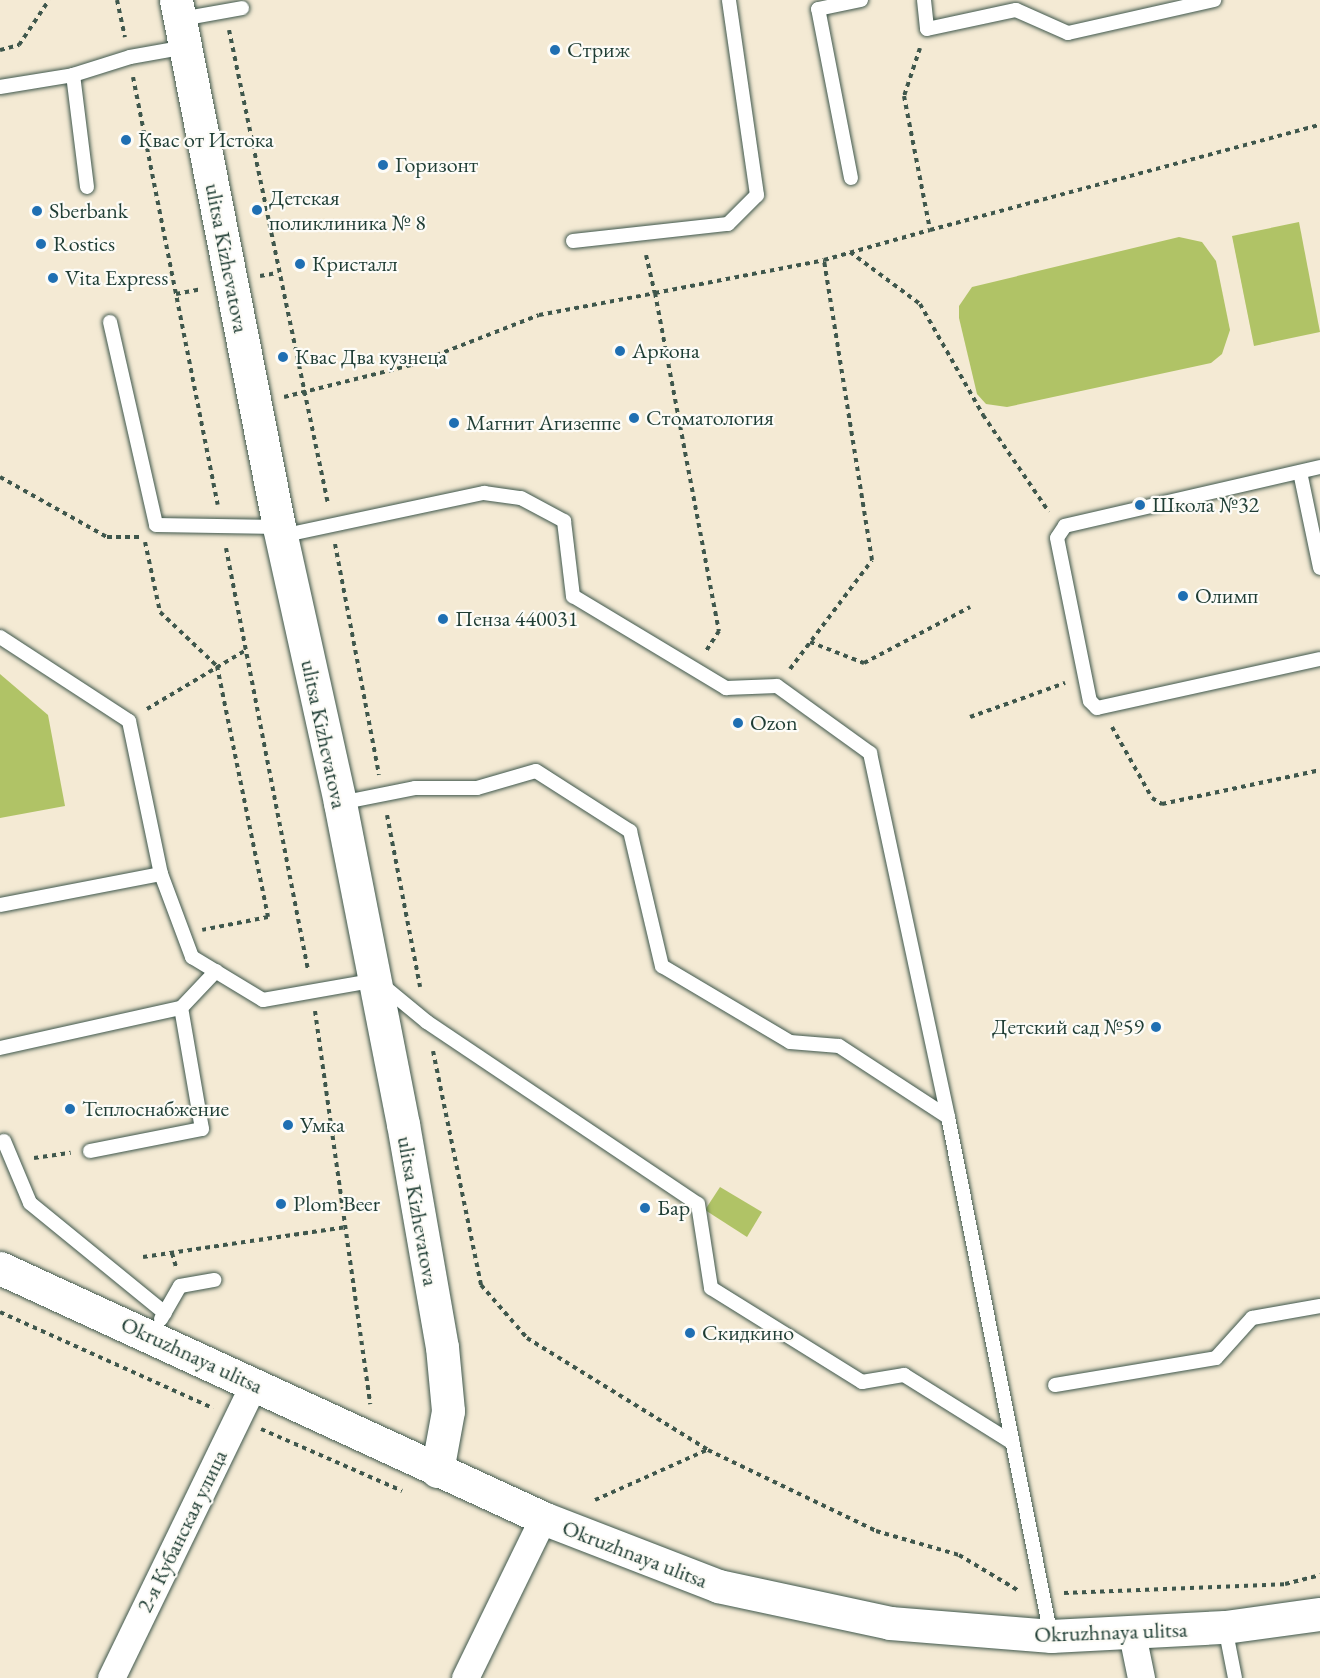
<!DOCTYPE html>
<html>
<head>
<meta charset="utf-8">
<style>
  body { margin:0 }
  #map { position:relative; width:1320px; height:1678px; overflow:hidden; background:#f4ead4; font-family:"EB Garamond",serif }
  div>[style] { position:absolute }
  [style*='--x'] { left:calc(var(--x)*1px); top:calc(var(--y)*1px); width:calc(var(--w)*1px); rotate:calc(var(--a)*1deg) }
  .green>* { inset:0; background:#b0c366 }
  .path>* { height:4px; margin-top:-2px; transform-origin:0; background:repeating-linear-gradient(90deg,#3f574c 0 4.5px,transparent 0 9px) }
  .roads { filter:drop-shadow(0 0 2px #3f574c) drop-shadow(0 0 2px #3f574c) }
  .service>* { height:14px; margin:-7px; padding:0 7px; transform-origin:7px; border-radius:7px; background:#fff }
  .minor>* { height:27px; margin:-13.5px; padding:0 13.5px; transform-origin:13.5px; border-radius:13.5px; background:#fff }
  .secondary>* { height:33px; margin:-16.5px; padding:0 16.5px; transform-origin:16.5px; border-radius:16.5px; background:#fff }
  .primary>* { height:33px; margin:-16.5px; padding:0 16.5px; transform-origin:16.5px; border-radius:16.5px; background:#fff }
  .dots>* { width:16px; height:16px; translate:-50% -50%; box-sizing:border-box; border:3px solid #fdfcf7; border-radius:50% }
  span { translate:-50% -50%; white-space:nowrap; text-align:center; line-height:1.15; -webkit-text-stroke:4.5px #fdfcf7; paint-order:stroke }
  .poi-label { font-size:22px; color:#1f3d34 }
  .left { translate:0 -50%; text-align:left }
  .right { translate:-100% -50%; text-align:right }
  .street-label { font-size:22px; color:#1f3d34 }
</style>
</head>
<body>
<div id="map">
  <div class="green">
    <i style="clip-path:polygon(1299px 222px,1320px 332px,1254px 346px,1232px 236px)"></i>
    <i style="clip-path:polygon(1179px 237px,1202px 242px,1216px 261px,1230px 330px,1222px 354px,1211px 363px,1007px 407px,986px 404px,977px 394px,959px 318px,959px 306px,972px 287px)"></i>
    <i style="clip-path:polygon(0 674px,48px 715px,65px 806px,0 818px)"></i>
    <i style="clip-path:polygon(720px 1187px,762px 1212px,747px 1237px,705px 1210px)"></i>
  </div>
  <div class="path">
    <i style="--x:117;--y:0;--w:38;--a:78"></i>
    <i style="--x:229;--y:30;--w:484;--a:78.2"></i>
    <i style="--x:920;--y:48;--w:51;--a:108.4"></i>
    <i style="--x:904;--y:96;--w:136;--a:79"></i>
    <i style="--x:930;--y:230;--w:404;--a:-15.1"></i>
    <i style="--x:0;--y:50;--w:20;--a:-15"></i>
    <i style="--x:19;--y:45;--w:54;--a:-56.3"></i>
    <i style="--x:133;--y:77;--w:436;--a:78.8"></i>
    <i style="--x:850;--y:252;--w:87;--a:36.6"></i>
    <i style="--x:920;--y:304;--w:128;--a:60.4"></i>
    <i style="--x:983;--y:415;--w:117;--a:55.8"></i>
    <i style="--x:646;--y:255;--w:39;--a:77"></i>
    <i style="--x:655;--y:293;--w:172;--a:-11"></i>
    <i style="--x:824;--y:260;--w:110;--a:-15.8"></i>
    <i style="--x:260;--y:276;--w:17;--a:-10"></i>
    <i style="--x:176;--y:294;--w:25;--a:-11"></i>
    <i style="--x:284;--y:397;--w:131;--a:-14.1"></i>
    <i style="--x:411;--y:365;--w:137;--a:-21.3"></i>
    <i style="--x:539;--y:315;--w:118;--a:-10.7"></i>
    <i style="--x:655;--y:293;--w:344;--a:79.3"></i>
    <i style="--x:719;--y:631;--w:24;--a:123"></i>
    <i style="--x:0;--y:477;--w:123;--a:29.3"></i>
    <i style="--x:107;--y:537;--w:33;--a:0"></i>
    <i style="--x:145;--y:542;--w:72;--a:77.9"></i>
    <i style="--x:160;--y:612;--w:79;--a:43.5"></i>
    <i style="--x:217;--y:666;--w:256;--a:78.5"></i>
    <i style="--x:268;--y:917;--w:67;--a:168.9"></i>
    <i style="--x:335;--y:544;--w:235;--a:79.2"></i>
    <i style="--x:226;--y:548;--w:431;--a:79"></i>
    <i style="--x:810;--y:642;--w:58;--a:21.3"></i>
    <i style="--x:864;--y:663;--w:120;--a:-27.8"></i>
    <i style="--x:790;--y:669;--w:136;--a:-53"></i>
    <i style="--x:872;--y:560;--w:304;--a:-99.1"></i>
    <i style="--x:147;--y:709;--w:115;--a:-30.8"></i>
    <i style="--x:970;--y:717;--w:101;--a:-19.7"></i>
    <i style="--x:1112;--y:727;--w:81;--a:60.6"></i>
    <i style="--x:1152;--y:798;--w:12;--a:31"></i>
    <i style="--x:1162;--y:804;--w:162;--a:-12.1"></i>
    <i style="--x:387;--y:815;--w:175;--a:79.1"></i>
    <i style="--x:315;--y:1011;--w:397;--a:82"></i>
    <i style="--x:433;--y:1051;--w:239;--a:78.4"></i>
    <i style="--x:481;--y:1285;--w:70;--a:49"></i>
    <i style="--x:527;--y:1338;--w:213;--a:31.7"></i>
    <i style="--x:708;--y:1450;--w:187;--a:25.7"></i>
    <i style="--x:876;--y:1531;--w:86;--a:16.1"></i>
    <i style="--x:959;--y:1555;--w:70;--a:31"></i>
    <i style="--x:34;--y:1158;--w:37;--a:-8"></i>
    <i style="--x:172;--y:1253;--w:15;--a:74"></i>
    <i style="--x:143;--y:1257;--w:204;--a:-8.4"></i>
    <i style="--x:0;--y:1312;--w:234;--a:24.3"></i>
    <i style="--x:261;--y:1429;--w:154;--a:23.7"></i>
    <i style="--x:595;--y:1500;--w:123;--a:-24.1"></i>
    <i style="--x:1064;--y:1593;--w:221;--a:-2.3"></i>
    <i style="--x:1285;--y:1584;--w:36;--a:-14"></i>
  </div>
  <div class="roads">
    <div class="service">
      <i style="--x:924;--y:0;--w:29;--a:84"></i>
      <i style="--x:927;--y:29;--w:91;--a:-12.1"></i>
      <i style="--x:1016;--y:10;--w:57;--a:23.9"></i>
      <i style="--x:1068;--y:33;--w:150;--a:-12.7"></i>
      <i style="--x:181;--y:19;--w:62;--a:-10.2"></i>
      <i style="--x:0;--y:87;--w:74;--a:-9.3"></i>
      <i style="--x:851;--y:178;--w:172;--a:-101"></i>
      <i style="--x:818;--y:9;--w:44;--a:-11.8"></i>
      <i style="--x:87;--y:187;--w:113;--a:-97.1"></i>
      <i style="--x:73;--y:75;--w:60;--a:-17.5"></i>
      <i style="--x:130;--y:57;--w:57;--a:-10.1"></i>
      <i style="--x:573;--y:241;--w:156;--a:-6.3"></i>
      <i style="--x:728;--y:224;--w:41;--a:-45"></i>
      <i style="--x:757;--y:195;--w:197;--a:-98.2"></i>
      <i style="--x:110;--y:322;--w:208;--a:77.2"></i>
      <i style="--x:156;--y:525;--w:123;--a:0.9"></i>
      <i style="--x:1320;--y:467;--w:262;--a:167"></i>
      <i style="--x:1065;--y:526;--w:14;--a:124"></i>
      <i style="--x:1057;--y:538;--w:166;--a:78.6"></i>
      <i style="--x:1090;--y:701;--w:10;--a:45"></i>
      <i style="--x:1097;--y:708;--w:228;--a:-12.4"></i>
      <i style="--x:1300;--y:472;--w:98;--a:78.2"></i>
      <i style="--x:281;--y:536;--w:208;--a:-12"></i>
      <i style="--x:484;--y:493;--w:37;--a:8"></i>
      <i style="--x:521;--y:498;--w:49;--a:28.1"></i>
      <i style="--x:564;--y:521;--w:76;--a:83.2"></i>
      <i style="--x:573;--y:596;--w:179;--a:31"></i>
      <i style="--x:726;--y:688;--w:51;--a:-2.2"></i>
      <i style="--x:777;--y:686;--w:115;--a:35.8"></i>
      <i style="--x:870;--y:753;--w:372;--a:77.9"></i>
      <i style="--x:948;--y:1117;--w:529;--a:78.78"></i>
      <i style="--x:0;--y:637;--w:154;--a:33.1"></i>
      <i style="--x:129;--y:721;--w:156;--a:78.2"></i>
      <i style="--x:161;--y:874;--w:89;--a:69.5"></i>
      <i style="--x:192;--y:957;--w:83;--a:31.2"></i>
      <i style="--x:263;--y:1000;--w:115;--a:-10"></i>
      <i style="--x:376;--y:980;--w:66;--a:39.5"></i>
      <i style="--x:427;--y:1022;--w:326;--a:33.9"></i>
      <i style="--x:698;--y:1204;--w:85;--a:81.2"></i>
      <i style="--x:711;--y:1288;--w:178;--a:31.9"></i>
      <i style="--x:862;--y:1382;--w:43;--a:-9.5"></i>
      <i style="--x:904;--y:1375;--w:128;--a:32"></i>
      <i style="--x:340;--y:803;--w:76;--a:-11.3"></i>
      <i style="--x:415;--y:788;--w:62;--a:0"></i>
      <i style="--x:477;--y:788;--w:61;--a:-16.1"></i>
      <i style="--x:536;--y:771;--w:112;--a:32.6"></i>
      <i style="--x:630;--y:831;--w:139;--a:76.7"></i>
      <i style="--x:662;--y:966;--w:149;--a:30.7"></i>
      <i style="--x:790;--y:1042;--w:49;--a:4.7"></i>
      <i style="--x:839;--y:1046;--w:130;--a:33.1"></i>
      <i style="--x:0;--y:905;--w:164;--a:-10.9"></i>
      <i style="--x:0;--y:1048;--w:185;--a:-12.5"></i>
      <i style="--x:181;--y:1008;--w:51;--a:-46.6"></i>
      <i style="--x:4;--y:1141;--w:67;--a:67.2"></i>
      <i style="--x:30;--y:1203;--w:174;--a:39.2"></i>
      <i style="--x:90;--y:1151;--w:114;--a:-11.1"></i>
      <i style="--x:202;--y:1129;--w:123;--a:-99.8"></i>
      <i style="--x:161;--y:1319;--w:38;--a:-60"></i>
      <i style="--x:180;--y:1286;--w:35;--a:-10"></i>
      <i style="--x:1055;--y:1385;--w:163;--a:-9.5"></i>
      <i style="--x:1216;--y:1358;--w:54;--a:-48"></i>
      <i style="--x:1252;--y:1318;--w:69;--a:-10"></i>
      <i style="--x:1225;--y:1627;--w:52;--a:78.9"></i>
    </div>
    <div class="minor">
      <i style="--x:1132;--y:1634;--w:45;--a:78.4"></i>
      <i style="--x:111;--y:1678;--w:327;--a:-64.1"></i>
      <i style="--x:465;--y:1678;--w:178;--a:-64"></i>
    </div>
    <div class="secondary">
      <i style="--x:176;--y:0;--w:537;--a:78.94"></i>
      <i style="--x:279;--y:527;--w:283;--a:77.5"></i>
      <i style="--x:340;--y:803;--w:327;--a:78.9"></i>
      <i style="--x:403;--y:1124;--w:226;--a:80.1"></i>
      <i style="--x:442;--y:1347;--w:64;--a:84.6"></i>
      <i style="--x:448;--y:1411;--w:61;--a:100.4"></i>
    </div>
    <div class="primary">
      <i style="--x:0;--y:1268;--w:598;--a:24.72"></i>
      <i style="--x:543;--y:1518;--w:188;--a:21.2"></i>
      <i style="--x:718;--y:1586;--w:176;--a:12.1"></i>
      <i style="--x:890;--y:1623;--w:162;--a:4.6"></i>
      <i style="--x:1051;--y:1636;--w:174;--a:-3"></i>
      <i style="--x:1225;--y:1627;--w:96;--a:-7.8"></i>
    </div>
  </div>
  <div class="dots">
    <i style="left:555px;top:50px;background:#1f6fb2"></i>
    <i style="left:126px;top:140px;background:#1f6fb2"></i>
    <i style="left:383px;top:165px;background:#1f6fb2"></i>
    <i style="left:257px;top:210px;background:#1f6fb2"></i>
    <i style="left:37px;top:211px;background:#1f6fb2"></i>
    <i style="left:41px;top:244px;background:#1f6fb2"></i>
    <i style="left:300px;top:264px;background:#1f6fb2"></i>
    <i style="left:53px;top:278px;background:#1f6fb2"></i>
    <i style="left:620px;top:351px;background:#1f6fb2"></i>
    <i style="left:283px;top:357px;background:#1f6fb2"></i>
    <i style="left:634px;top:418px;background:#1f6fb2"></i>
    <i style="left:454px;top:423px;background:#1f6fb2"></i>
    <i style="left:1140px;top:505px;background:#1f6fb2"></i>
    <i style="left:1183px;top:596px;background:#1f6fb2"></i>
    <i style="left:443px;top:619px;background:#1f6fb2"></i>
    <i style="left:738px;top:723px;background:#1f6fb2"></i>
    <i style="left:1156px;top:1027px;background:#1f6fb2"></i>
    <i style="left:70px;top:1109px;background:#1f6fb2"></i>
    <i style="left:288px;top:1125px;background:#1f6fb2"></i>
    <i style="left:281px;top:1204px;background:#1f6fb2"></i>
    <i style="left:645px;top:1208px;background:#1f6fb2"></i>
    <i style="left:690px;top:1333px;background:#1f6fb2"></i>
  </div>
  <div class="poi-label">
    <span class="left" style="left:567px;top:50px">Стриж</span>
    <span class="left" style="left:138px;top:140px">Квас от Истока</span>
    <span class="left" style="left:395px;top:165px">Горизонт</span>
    <span class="left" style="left:269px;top:210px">Детская<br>поликлиника № 8</span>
    <span class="left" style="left:49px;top:211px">Sberbank</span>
    <span class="left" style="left:53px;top:244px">Rostics</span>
    <span class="left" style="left:312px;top:264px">Кристалл</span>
    <span class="left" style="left:65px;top:278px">Vita Express</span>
    <span class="left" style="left:632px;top:351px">Аркона</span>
    <span class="left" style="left:295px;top:357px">Квас Два кузнеца</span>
    <span class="left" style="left:646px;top:418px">Стоматология</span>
    <span class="left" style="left:466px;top:423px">Магнит Агизеппе</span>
    <span class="left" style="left:1152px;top:505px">Школа №32</span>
    <span class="left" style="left:1195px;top:596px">Олимп</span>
    <span class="left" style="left:455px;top:619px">Пенза 440031</span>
    <span class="left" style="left:750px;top:723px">Ozon</span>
    <span class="right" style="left:1144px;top:1027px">Детский сад №59</span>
    <span class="left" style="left:82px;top:1109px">Теплоснабжение</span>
    <span class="left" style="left:300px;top:1125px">Умка</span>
    <span class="left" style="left:293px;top:1204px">Plom Beer</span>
    <span class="left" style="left:657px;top:1208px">Бар</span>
    <span class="left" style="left:702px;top:1333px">Скидкино</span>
  </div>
  <div class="street-label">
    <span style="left:227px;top:258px;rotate:79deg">ulitsa Kizhevatova</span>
    <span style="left:324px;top:734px;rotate:78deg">ulitsa Kizhevatova</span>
    <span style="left:418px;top:1211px;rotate:80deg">ulitsa Kizhevatova</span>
    <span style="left:192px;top:1355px;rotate:25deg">Okruzhnaya ulitsa</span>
    <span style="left:182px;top:1531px;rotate:-64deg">2-я Кубанская улица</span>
    <span style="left:635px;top:1554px;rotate:21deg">Okruzhnaya ulitsa</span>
    <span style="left:1111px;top:1632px;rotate:-2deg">Okruzhnaya ulitsa</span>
  </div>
</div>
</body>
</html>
